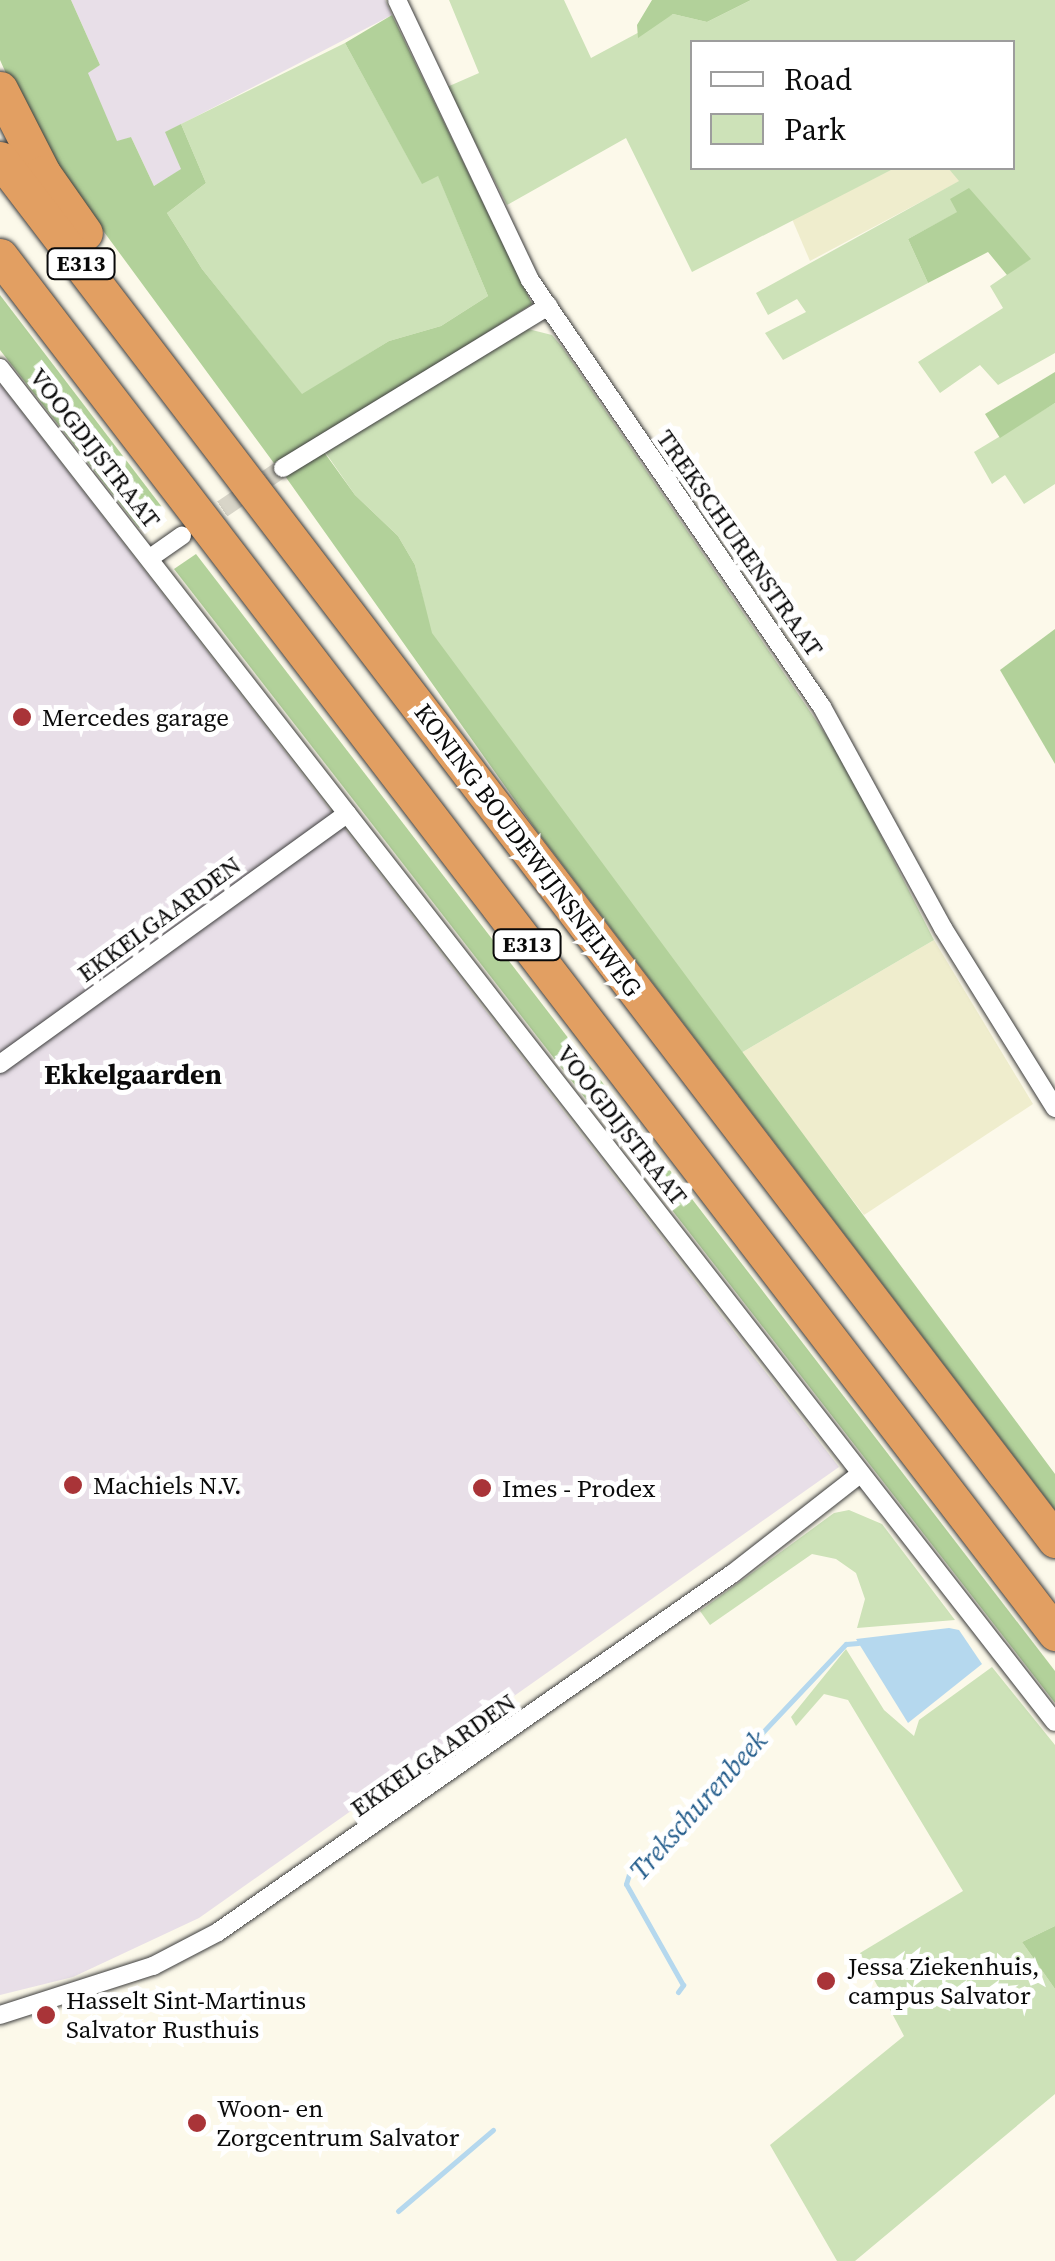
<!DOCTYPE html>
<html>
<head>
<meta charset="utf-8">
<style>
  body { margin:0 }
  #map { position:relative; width:1055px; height:2261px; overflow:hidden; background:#fcf9ea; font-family:"Source Serif 4",serif }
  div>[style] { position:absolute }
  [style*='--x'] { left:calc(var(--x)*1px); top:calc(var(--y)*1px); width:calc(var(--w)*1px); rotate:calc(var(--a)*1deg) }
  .industrial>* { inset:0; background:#e8dfe8 }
  .farmland>* { inset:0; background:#efedcd }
  .green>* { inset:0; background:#cde2b8 }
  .forest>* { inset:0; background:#b2d19a }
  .water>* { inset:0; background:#b5d8ee }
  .stream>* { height:5px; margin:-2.5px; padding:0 2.5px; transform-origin:2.5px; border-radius:2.5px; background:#b5d8ee }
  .minor-tunnel>* { height:18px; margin-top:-9px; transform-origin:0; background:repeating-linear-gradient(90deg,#d8d5c8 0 18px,transparent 0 27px) }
  .roads { filter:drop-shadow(0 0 2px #3d3d3d) drop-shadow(0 0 2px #3d3d3d) }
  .minor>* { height:18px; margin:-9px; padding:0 9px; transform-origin:9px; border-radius:9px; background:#fff }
  .motorway>* { height:35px; margin:-17.5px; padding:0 17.5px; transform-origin:17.5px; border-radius:17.5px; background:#e29f62 }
  .dots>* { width:28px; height:28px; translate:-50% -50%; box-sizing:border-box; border:5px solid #fff; border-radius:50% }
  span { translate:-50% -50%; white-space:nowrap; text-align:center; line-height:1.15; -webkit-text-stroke:10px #fff; paint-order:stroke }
  .shield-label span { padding:2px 8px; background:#fff; border:2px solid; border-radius:8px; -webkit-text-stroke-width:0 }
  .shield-label { font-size:22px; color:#0a0a0a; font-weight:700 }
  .street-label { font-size:25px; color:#0a0a0a }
  .poi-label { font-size:25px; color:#0a0a0a }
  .left { translate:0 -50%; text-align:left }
  .neighbourhood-label { font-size:28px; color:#0a0a0a; font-weight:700 }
  .water-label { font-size:28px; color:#245d8c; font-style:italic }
  .legend { position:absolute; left:690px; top:40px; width:325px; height:130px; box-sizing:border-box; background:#fff; border:2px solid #9d9d9d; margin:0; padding:12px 18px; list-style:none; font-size:30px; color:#0a0a0a }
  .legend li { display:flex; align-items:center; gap:20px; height:50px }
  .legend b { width:50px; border:2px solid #9d9d9d }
</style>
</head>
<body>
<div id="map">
  <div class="industrial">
    <i style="clip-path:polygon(71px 0,385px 0,392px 15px,166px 132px,182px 169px,154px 186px,131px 137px,117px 142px,87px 72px,100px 65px)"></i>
    <i style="clip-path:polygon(0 384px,839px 1467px,199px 1918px,73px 1977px,0 1995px)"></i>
  </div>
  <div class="farmland">
    <i style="clip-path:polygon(895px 168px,948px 168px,960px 181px,810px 261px,792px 219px)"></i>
    <i style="clip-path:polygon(934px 940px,1033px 1104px,864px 1215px,741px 1053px)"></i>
  </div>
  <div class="green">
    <i style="clip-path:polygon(449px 0,564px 0,591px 58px,673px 14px,707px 22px,751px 0,1055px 0,1055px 353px,998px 385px,980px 365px,940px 393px,918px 362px,1003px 308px,990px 286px,1030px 259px,1009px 237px,958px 212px,908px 239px,928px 283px,783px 360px,765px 333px,806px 312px,797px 299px,768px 315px,756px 293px,959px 181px,948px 168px,1012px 168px,1012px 42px,692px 42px,692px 168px,895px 168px,692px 272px,626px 138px,507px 205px,447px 87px,479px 73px)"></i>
    <i style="clip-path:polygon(345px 43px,422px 183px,438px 175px,488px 296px,441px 326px,389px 341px,302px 395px,202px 269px,167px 213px,206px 183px,181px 124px)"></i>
    <i style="clip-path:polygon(528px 329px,552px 335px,562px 347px,841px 757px,934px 940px,741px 1053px,431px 633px,415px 565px,398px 536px,355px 495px,325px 452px)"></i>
    <i style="clip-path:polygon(1055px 403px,1055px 484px,1024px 504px,1005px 475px,992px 484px,974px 452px)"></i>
    <i style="clip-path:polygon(849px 1510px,882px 1524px,955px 1620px,857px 1628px,865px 1599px,856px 1573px,836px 1559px,812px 1554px,710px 1625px,700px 1611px,834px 1513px)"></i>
    <i style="clip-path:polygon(846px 1649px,884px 1710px,914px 1736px,919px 1720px,992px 1667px,1055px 1745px,1055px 1926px,1022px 1942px,1055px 1989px,1055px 2094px,855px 2261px,837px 2261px,770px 2145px,904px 2036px,860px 1953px,963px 1891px,848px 1700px,824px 1694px,796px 1726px,791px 1717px)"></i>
  </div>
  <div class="forest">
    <i style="clip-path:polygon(0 0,71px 0,100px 65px,88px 73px,117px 141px,131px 137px,154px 186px,181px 169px,165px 132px,181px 124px,206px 183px,167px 213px,202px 269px,302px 394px,389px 341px,441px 326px,488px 296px,438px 176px,422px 184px,345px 43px,392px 15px,532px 304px,276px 466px,35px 138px,0 60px)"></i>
    <i style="clip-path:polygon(652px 0,751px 0,707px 22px,673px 14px,638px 38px,637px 25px)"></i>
    <i style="clip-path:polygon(969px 188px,1031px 259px,1007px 275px,988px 252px,928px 283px,908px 239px,957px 212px,950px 199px)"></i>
    <i style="clip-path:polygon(0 295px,165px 511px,139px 528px,0 350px)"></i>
    <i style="clip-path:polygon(1055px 372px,1055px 403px,1000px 438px,985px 414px)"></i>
    <i style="clip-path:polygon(324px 452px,355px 495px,398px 536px,415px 565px,432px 633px,1055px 1474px,1055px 1510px,536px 830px,285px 476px)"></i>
    <i style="clip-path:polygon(196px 554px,1055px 1671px,1055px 1703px,174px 569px)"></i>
    <i style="clip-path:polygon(1055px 629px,1055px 764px,1000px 670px)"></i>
    <i style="clip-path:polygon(1055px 1926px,1055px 1989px,1022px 1942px)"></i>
  </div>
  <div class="water">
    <i style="clip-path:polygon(949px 1628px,959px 1630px,982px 1664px,908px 1723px,856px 1639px)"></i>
  </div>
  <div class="stream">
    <i style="--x:678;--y:1992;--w:9;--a:-54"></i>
    <i style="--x:683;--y:1985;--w:116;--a:-119.4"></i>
    <i style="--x:626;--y:1884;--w:10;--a:-73"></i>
    <i style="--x:629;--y:1874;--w:316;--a:-46.7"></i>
    <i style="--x:846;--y:1644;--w:12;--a:-5"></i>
    <i style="--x:398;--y:2211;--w:125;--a:-40.5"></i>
  </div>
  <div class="minor-tunnel">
    <i style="--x:200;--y:524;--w:100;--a:-34"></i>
  </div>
  <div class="roads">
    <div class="minor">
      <i style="--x:397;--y:0;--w:310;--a:64.6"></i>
      <i style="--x:530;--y:280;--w:517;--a:55.63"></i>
      <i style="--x:822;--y:707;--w:252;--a:61.3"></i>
      <i style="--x:943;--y:928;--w:212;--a:58.1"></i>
      <i style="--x:0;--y:368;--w:1716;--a:52.08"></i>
      <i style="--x:283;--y:468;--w:311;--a:-31.4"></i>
      <i style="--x:150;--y:558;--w:39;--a:-35"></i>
      <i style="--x:0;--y:1064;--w:428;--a:-35.8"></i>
      <i style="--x:0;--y:2015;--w:161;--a:-17.8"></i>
      <i style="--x:153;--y:1966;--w:73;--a:-27.6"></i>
      <i style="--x:218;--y:1932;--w:626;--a:-34.86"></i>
      <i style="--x:732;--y:1574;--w:162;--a:-38"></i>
    </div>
    <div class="motorway">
      <i style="--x:0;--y:89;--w:94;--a:62.9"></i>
      <i style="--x:43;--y:173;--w:73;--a:55"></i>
      <i style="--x:0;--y:159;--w:1738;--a:52.62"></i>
      <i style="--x:0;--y:256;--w:1735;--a:52.54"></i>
    </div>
  </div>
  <div class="dots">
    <i style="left:22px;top:717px;background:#a93438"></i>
    <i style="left:73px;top:1485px;background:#a93438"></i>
    <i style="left:482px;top:1488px;background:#a93438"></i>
    <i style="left:826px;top:1981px;background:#a93438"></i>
    <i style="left:46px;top:2015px;background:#a93438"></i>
    <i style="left:197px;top:2123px;background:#a93438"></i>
  </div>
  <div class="shield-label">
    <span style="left:81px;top:264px">E313</span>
    <span style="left:527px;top:945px">E313</span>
  </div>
  <div class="street-label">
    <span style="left:95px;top:448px;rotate:52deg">VOOGDIJSTRAAT</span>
    <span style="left:740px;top:543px;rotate:55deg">TREKSCHURENSTRAAT</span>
    <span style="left:528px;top:850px;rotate:53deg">KONING BOUDEWIJNSNELWEG</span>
    <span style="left:159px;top:919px;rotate:-36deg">EKKELGAARDEN</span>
    <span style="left:622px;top:1125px;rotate:52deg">VOOGDIJSTRAAT</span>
    <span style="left:433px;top:1755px;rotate:-35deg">EKKELGAARDEN</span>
  </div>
  <div class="poi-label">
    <span class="left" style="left:42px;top:717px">Mercedes garage</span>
    <span class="left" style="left:93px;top:1485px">Machiels N.V.</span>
    <span class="left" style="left:502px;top:1488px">Imes - Prodex</span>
    <span class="left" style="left:848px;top:1981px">Jessa Ziekenhuis,<br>campus Salvator</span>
    <span class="left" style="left:66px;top:2015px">Hasselt Sint-Martinus<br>Salvator Rusthuis</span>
    <span class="left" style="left:217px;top:2123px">Woon- en<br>Zorgcentrum Salvator</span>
  </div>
  <div class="neighbourhood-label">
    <span style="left:133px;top:1074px">Ekkelgaarden</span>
  </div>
  <div class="water-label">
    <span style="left:698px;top:1805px;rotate:-48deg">Trekschurenbeek</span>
  </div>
  <ul class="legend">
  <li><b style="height:12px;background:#fff"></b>Road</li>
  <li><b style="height:28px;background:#cde2b8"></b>Park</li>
  </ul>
</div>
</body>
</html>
